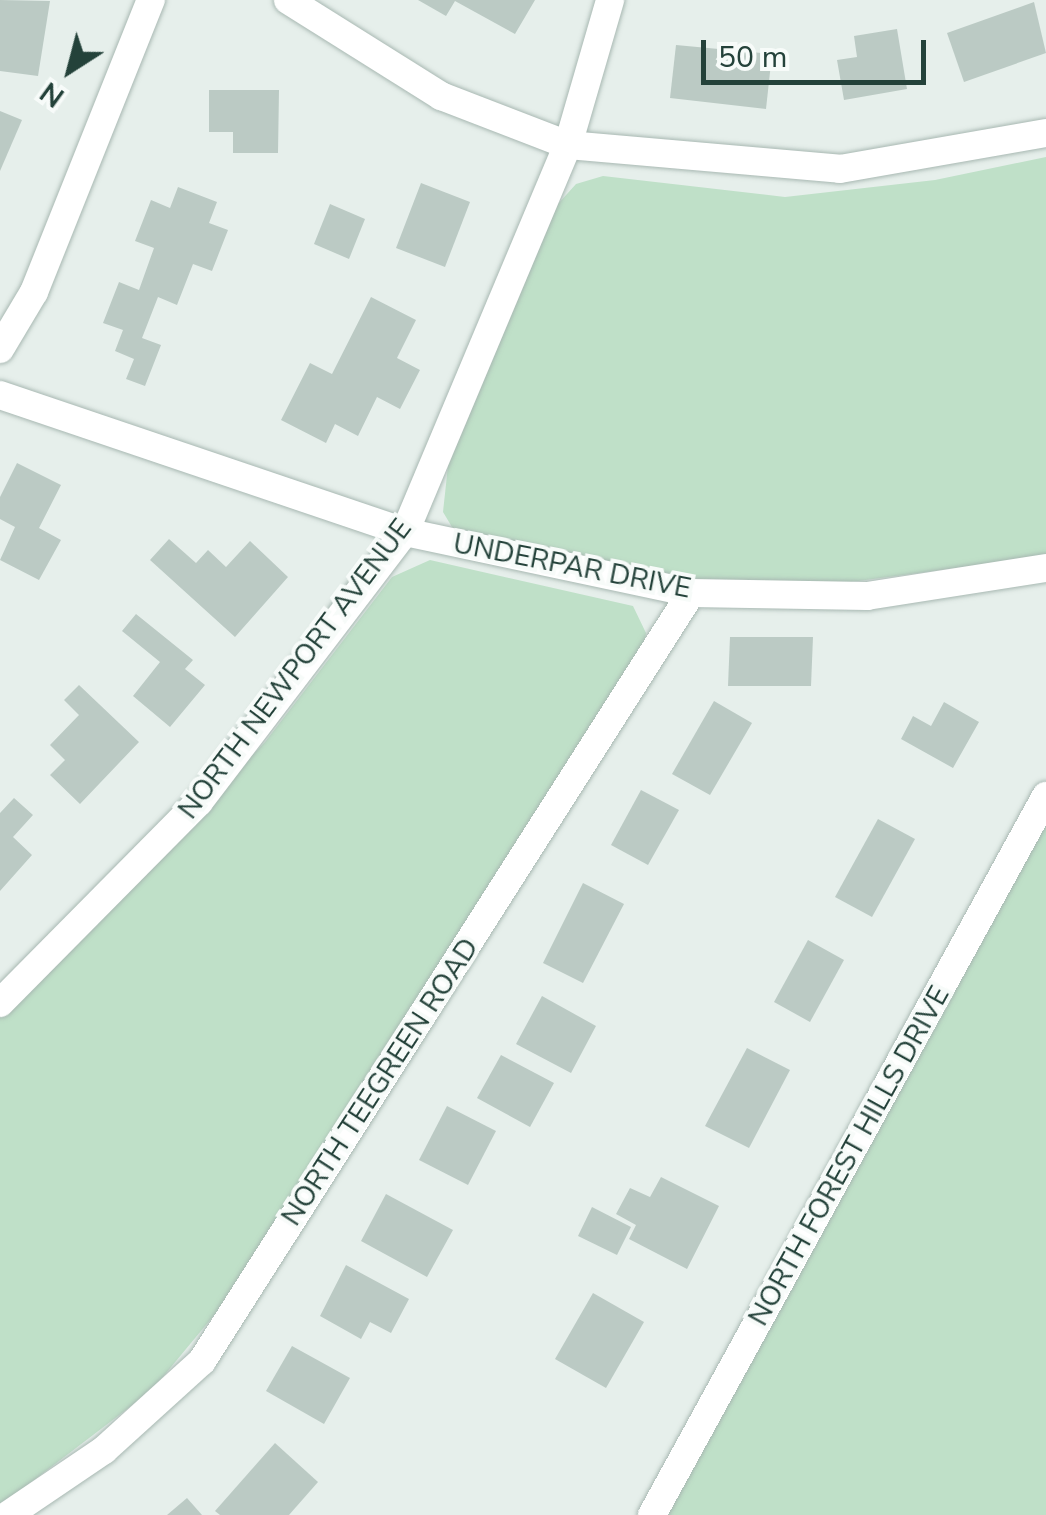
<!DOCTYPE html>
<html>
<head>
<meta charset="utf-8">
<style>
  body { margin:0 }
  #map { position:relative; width:1046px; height:1515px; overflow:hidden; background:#e6efeb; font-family:"Nunito Sans",sans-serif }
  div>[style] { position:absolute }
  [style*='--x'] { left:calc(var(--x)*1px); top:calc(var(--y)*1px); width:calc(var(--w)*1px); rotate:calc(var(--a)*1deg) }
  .green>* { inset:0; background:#bfe0c8 }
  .building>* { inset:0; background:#bbcac4 }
  .roads { filter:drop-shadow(0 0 2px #a8b8b2) drop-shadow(0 0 2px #a8b8b2) }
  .minor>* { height:28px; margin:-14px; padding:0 14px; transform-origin:14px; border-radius:14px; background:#fff }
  span { translate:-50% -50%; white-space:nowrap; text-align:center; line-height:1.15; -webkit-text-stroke:8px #f7fbf9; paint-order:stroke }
  .street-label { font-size:28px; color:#24423a }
  .north { position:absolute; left:20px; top:20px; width:100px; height:100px; -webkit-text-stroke:8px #f7fbf9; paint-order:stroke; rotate:216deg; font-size:28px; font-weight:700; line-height:40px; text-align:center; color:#24423a }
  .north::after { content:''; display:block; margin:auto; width:35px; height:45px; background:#24423a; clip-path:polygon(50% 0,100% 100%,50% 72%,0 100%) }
  .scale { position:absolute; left:701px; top:40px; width:225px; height:45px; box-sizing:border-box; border:5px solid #24423a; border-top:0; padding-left:12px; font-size:30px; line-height:35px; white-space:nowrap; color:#24423a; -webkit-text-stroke:8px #f7fbf9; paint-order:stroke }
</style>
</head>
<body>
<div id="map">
  <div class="green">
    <i style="clip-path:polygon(1046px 157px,1046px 556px,828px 585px,639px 576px,476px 540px,452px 527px,443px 512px,448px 466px,558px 204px,576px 184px,603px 176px,785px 197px,935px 180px)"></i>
    <i style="clip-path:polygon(430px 560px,633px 606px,646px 633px,644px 646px,249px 1273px,152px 1390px,0 1506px,0 1017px,265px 742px,392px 577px)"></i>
    <i style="clip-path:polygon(1046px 817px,1046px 1515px,664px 1515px)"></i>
  </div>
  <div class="building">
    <i style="clip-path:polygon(0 0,50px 1px,38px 76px,0 71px)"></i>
    <i style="clip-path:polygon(418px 0,535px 0,515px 34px,455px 1px,446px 16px)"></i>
    <i style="clip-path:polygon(1034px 2px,1046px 53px,964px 82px,947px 33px)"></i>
    <i style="clip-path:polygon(897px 29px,907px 89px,844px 100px,837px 60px,857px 57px,854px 36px)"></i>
    <i style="clip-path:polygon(676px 45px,772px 54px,766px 109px,670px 98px)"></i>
    <i style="clip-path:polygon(209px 90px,279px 90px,278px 153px,233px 153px,233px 132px,209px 132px)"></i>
    <i style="clip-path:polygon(0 111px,22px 120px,0 171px)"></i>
    <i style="clip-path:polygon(421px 183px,470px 202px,445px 267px,396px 248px)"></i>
    <i style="clip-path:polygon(178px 187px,217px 202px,209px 223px,228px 230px,212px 271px,193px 264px,177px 305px,158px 297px,142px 338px,161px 345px,145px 386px,126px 379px,134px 359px,115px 351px,123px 330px,103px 323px,119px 282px,139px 290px,154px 248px,135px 241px,151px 200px,170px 208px)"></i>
    <i style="clip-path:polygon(330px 204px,365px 219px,349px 259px,314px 244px)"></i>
    <i style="clip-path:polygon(371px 297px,416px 320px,397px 358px,420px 370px,400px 409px,377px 397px,358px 436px,335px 424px,326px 443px,281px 420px,310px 363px,332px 374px)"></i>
    <i style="clip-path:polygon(17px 463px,61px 485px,39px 528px,61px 540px,39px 580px,0 560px,15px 527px,0 519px,0 497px)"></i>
    <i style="clip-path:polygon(169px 539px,196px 563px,208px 550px,226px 567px,250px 541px,288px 577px,235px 637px,150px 560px)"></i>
    <i style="clip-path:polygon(136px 614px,193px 660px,185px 669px,205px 685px,170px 727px,133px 696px,160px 662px,122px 631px)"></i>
    <i style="clip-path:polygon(730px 637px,813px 637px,811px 686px,728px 686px)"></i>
    <i style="clip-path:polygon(79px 685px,139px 742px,80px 804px,50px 775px,65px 760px,50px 745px,79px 715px,64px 700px)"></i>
    <i style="clip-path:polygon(714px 701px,752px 723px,710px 795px,672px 774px)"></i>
    <i style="clip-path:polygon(944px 702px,979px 722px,953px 768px,901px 739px,913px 716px,931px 726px)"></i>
    <i style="clip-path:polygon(641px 790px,679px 810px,648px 865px,611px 845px)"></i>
    <i style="clip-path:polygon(14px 798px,33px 815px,13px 837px,32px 855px,0 891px,0 813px)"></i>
    <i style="clip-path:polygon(878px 819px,915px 839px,872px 917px,835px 897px)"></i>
    <i style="clip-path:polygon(583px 883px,624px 904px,583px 983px,543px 963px)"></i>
    <i style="clip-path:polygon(808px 940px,844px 960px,810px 1022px,774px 1002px)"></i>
    <i style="clip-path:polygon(542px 996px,596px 1026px,571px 1073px,516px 1044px)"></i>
    <i style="clip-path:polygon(747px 1048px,790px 1070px,749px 1148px,705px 1126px)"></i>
    <i style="clip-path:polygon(501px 1055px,554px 1083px,530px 1127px,477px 1098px)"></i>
    <i style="clip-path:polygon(447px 1106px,496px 1131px,468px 1185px,419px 1160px)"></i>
    <i style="clip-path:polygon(661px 1177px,719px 1206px,687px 1269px,629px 1239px,636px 1225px,616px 1214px,630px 1188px,650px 1197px)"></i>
    <i style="clip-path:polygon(386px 1194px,453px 1230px,427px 1277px,361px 1241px)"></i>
    <i style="clip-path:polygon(592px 1207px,631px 1227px,617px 1255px,578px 1236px)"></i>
    <i style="clip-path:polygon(346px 1265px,409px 1299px,391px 1333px,370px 1322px,361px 1339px,320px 1316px)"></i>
    <i style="clip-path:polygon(593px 1293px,644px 1322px,606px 1388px,555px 1359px)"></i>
    <i style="clip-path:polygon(292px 1346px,350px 1378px,324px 1424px,266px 1391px)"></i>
    <i style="clip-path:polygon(275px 1443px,318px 1482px,289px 1515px,220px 1515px,215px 1511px)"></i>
    <i style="clip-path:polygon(187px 1498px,202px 1515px,167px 1515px)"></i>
  </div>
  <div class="roads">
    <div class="minor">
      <i style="--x:288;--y:0;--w:181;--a:32.1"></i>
      <i style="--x:441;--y:96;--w:136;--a:21.1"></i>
      <i style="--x:568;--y:145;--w:273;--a:5"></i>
      <i style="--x:840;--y:169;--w:209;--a:-9.9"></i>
      <i style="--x:0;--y:349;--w:66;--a:-59.2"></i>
      <i style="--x:34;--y:292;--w:315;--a:-68.2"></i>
      <i style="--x:0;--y:395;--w:428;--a:18.7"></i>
      <i style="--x:405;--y:532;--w:292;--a:12"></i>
      <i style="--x:691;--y:593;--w:176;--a:1"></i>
      <i style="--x:867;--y:596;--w:181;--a:-8.9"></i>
      <i style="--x:0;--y:1003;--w:283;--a:-45.3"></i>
      <i style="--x:199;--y:802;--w:340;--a:-52.7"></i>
      <i style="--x:405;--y:532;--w:420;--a:-67.2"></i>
      <i style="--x:568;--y:145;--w:151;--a:-73.8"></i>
      <i style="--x:8;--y:1515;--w:116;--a:-34.1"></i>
      <i style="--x:104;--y:1450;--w:132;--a:-42.2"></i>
      <i style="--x:202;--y:1361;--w:910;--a:-57.51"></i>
      <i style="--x:652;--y:1515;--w:820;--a:-61.28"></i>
    </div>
  </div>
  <div class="street-label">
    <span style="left:572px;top:566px;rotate:11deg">UNDERPAR DRIVE</span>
    <span style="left:295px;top:669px;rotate:-53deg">NORTH NEWPORT AVENUE</span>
    <span style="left:380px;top:1082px;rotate:-57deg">NORTH TEEGREEN ROAD</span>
    <span style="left:849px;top:1156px;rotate:-61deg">NORTH FOREST HILLS DRIVE</span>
  </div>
  <div class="north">N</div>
  <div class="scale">50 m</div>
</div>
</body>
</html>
